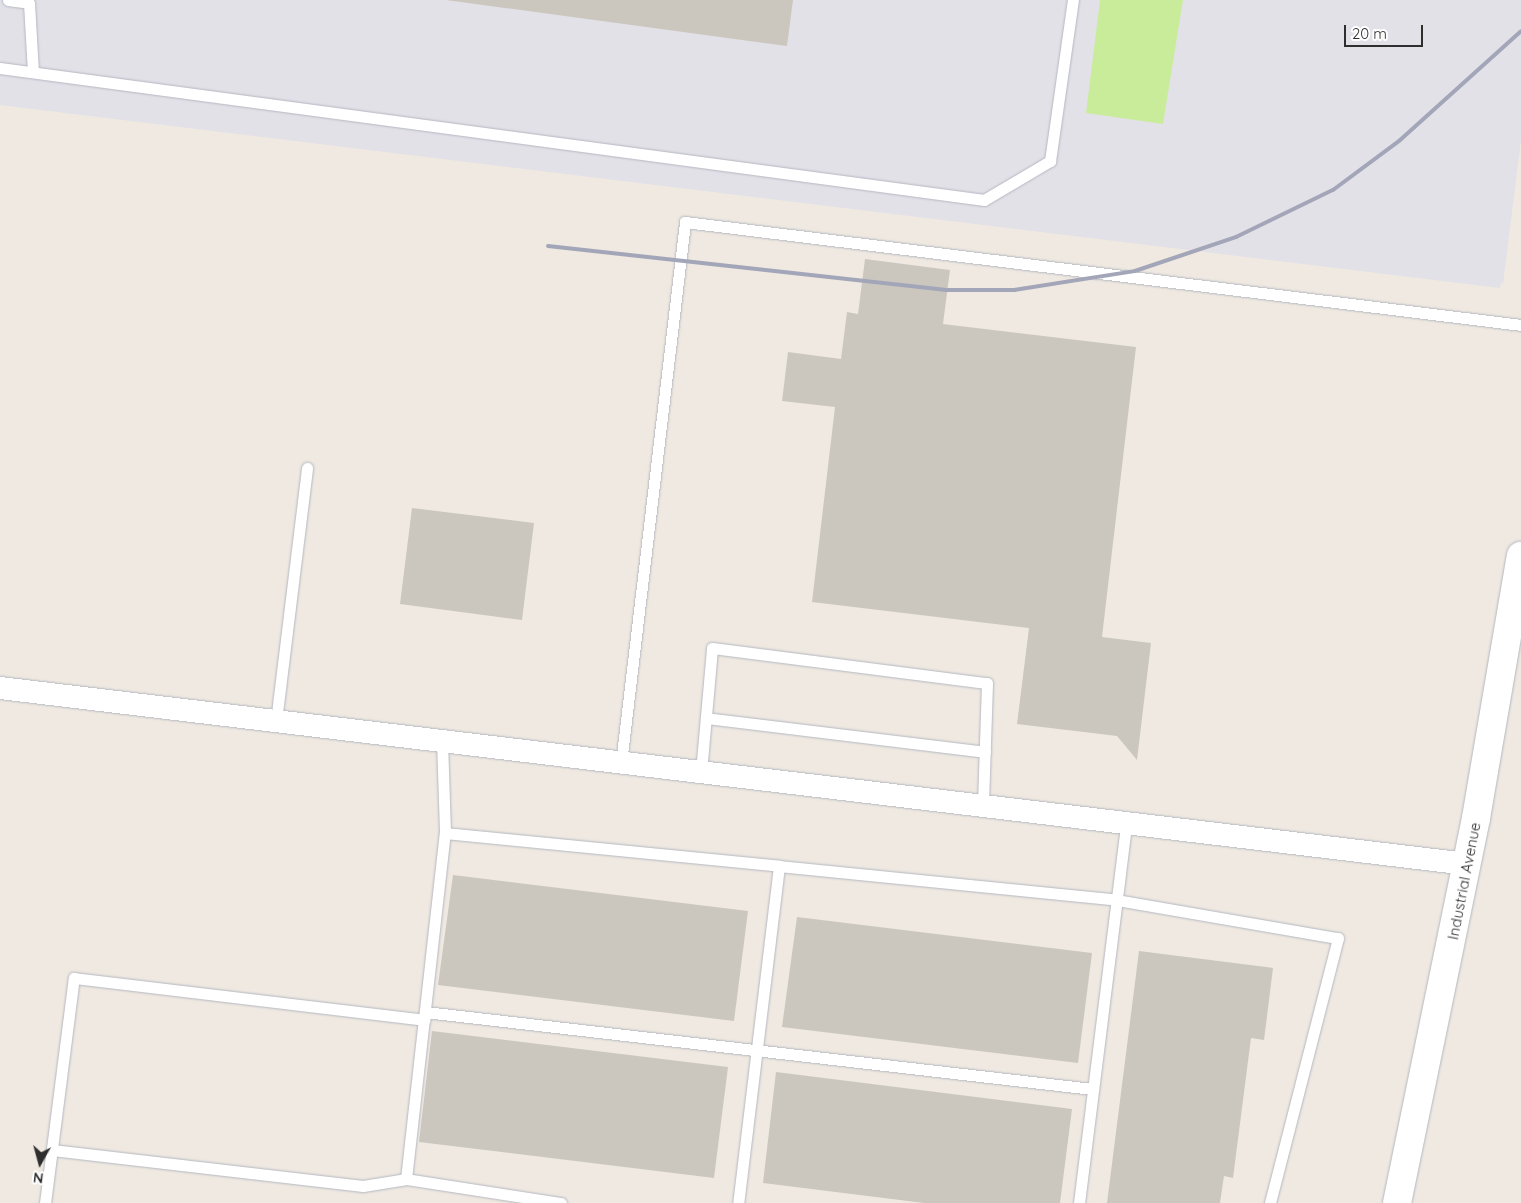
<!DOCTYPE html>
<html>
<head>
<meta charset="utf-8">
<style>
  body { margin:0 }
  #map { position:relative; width:1521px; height:1203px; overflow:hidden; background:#efe9e1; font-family:Quicksand,sans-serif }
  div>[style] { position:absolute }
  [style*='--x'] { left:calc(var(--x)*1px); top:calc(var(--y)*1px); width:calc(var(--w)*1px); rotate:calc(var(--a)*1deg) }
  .industrial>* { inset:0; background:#e3e1e8 }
  .pitch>* { inset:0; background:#c9ec9a }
  .building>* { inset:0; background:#cbc7bf }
  .roads { filter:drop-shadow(0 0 1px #b4b7c1) drop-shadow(0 0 1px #b4b7c1) }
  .service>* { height:11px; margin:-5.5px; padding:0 5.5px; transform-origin:5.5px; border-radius:5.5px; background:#fff }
  .minor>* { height:22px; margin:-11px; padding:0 11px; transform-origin:11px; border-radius:11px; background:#fff }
  .secondary>* { height:28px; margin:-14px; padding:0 14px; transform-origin:14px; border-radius:14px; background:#fff }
  .rail>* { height:4px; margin:-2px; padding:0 2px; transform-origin:2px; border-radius:2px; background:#a3a6b8 }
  span { translate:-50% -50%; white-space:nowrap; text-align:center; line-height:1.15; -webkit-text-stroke:4.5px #fff; paint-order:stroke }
  .street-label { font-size:15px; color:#2e2e2e }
  .north { position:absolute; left:15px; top:1138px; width:50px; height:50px; -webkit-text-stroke:4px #fff; paint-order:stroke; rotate:187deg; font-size:14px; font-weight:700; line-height:20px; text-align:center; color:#2e2e2e }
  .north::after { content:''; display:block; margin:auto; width:18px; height:22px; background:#2e2e2e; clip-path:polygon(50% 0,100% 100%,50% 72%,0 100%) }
  .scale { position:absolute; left:1344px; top:25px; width:79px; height:22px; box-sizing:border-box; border:2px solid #2e2e2e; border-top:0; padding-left:6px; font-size:15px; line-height:18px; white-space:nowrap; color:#2e2e2e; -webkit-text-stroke:4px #fff; paint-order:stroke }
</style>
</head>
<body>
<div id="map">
  <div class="industrial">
    <i style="clip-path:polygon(0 0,1521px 0,1521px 140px,1503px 284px,1501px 282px,1500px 288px,0 105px)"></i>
  </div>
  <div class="pitch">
    <i style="clip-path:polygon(1100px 0,1183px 0,1163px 124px,1086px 113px)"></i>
  </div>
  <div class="building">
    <i style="clip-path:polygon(446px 0,793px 0,787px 46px)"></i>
    <i style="clip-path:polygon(865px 259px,950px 270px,943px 324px,1136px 347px,1102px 637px,1151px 643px,1137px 760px,1117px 736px,1017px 724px,1029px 628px,812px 602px,835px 407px,782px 401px,788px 352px,841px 359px,847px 312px,858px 314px)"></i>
    <i style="clip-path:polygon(412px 508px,534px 523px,522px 620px,400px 604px)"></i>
    <i style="clip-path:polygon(453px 875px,748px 911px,734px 1021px,438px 985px)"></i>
    <i style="clip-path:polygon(797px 917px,1092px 953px,1078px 1063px,782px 1027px)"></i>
    <i style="clip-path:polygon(1139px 951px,1273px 968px,1264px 1040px,1251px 1038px,1233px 1178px,1224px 1176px,1220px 1203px,1107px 1203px)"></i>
    <i style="clip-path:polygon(432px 1031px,728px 1067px,714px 1178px,419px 1142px)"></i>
    <i style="clip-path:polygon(776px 1072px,1072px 1109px,1060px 1203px,924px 1203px,763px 1183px)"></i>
  </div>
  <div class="roads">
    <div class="service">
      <i style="--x:8;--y:0;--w:21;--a:8"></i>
      <i style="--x:29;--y:3;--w:69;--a:86.7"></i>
      <i style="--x:0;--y:68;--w:993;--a:7.64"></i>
      <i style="--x:984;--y:200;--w:77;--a:-30.6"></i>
      <i style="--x:1050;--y:161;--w:163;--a:-81.9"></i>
      <i style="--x:706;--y:718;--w:281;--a:6.9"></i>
      <i style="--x:276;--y:721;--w:255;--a:-83"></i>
      <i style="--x:442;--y:741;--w:92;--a:88.1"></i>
      <i style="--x:621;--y:763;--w:545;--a:-83.25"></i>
      <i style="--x:685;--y:222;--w:842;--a:7.02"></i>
      <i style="--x:701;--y:772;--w:124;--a:-84.9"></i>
      <i style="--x:712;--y:648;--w:277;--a:7.3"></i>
      <i style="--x:987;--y:683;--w:123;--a:91.9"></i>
      <i style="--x:779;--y:866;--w:340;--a:5.7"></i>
      <i style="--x:1117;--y:900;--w:224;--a:9.8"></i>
      <i style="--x:1338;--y:938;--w:274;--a:104.4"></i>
      <i style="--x:425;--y:1012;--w:672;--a:6.58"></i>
      <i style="--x:52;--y:1150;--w:313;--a:6.6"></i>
      <i style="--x:363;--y:1186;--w:44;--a:-9.2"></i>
      <i style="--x:45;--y:1203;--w:227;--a:-82.7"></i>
      <i style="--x:74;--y:978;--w:353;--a:6.8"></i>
      <i style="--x:561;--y:1203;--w:157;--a:-171.2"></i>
      <i style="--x:406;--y:1179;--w:348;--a:-83.6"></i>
      <i style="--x:445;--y:833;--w:336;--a:5.6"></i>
      <i style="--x:779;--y:866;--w:339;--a:96.9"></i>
      <i style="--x:1079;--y:1203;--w:383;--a:-82.9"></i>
    </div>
    <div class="minor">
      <i style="--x:0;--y:688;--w:1478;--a:6.84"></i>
    </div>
    <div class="secondary">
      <i style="--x:1397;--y:1203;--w:393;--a:-78.4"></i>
      <i style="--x:1476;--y:818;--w:266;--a:-80.3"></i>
    </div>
  </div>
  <div class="rail">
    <i style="--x:548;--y:246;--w:401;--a:6.3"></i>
    <i style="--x:947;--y:290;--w:67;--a:0"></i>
    <i style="--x:1014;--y:290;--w:122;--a:-8.9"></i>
    <i style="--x:1135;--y:271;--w:107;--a:-18.6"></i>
    <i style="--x:1236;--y:237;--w:108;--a:-25.9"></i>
    <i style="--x:1333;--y:190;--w:82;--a:-36.6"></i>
    <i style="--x:1399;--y:141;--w:164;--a:-42"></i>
  </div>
  <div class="street-label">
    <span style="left:1464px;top:881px;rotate:-79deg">Industrial Avenue</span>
  </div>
  <div class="north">N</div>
  <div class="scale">20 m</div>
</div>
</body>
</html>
